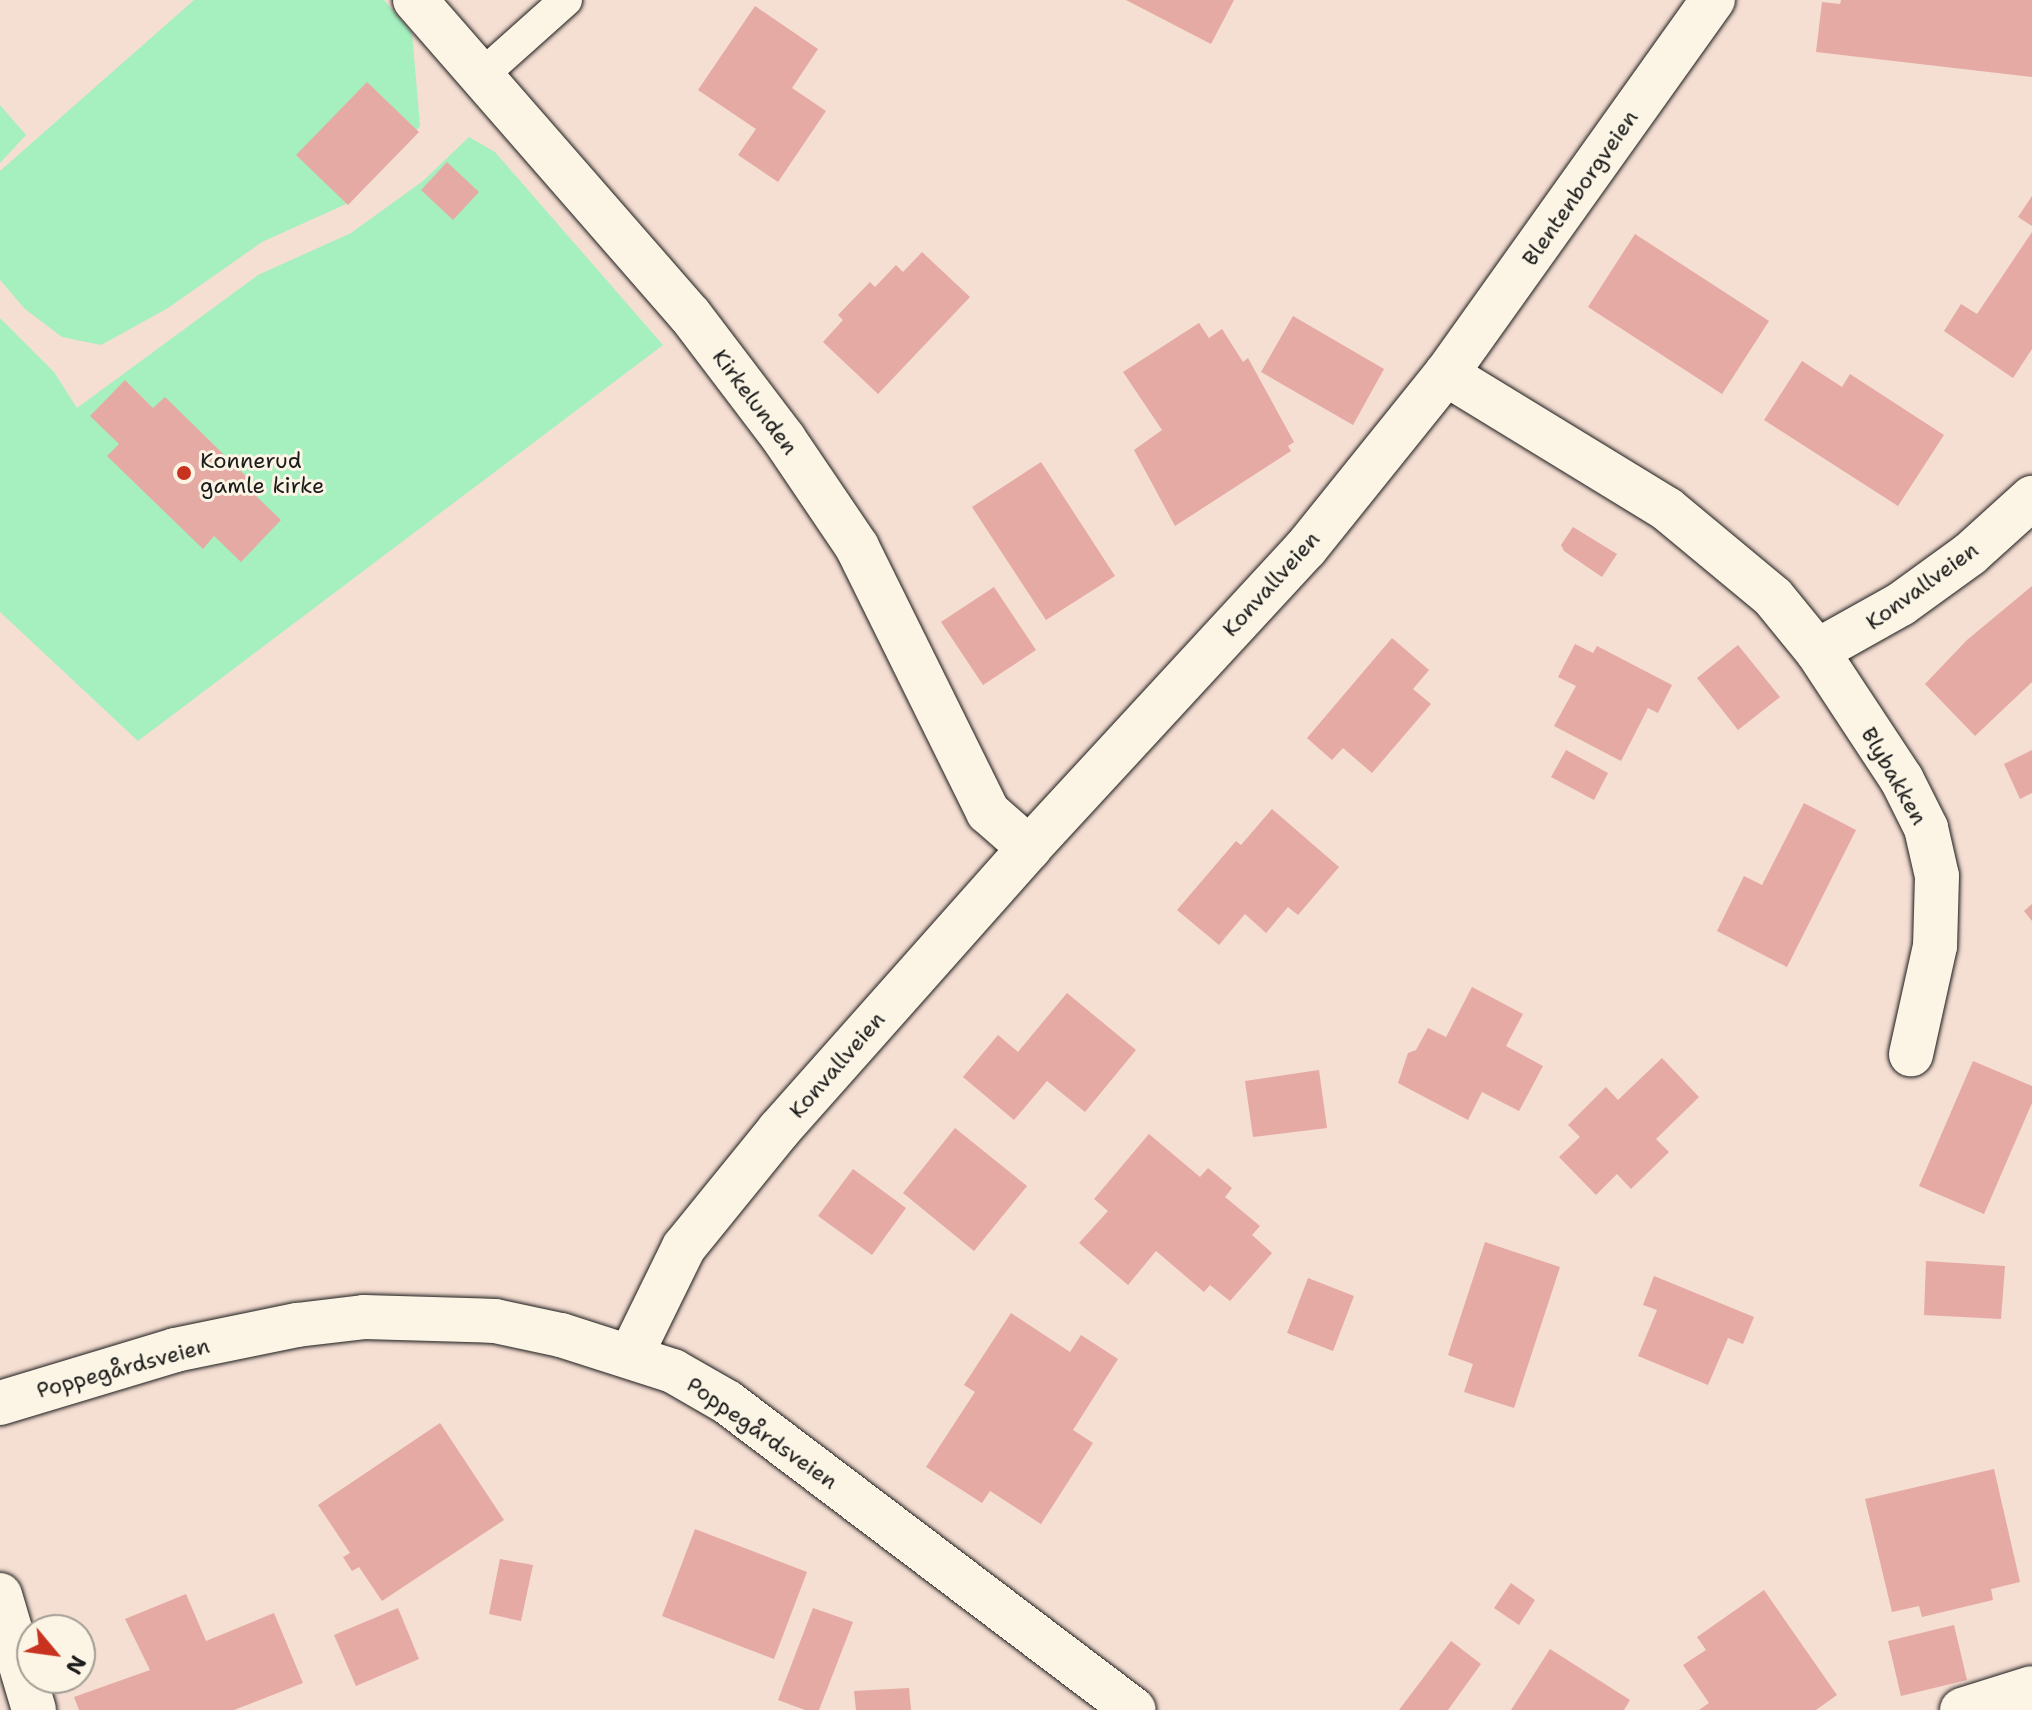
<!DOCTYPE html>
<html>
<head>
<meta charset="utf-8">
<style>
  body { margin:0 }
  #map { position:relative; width:2032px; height:1710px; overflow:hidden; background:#f5ded2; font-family:"Shantell Sans",sans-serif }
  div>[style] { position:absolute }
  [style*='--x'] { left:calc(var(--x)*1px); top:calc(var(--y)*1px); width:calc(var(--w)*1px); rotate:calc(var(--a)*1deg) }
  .green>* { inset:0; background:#a6f0bf }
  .building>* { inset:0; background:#e5aaa4 }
  .roads { filter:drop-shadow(0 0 2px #1c1c1c) drop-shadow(0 0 2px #1c1c1c) }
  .lane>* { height:32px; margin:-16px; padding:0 16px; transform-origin:16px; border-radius:16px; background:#fcf5e5 }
  .street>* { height:44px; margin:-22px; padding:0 22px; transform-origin:22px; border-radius:22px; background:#fcf5e5 }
  .dots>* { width:22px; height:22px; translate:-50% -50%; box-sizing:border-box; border:4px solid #fcf5e5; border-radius:50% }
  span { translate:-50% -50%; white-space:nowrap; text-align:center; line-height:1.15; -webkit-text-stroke:6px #fcf5e5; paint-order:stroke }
  .street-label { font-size:22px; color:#1c1c1c }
  .poi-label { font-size:22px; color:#1c1c1c }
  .left { translate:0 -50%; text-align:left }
  .north { position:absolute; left:16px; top:1614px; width:80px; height:80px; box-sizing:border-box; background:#fcf5e5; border:2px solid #a29e95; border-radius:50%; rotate:119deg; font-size:22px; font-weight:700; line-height:32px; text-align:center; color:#1c1c1c }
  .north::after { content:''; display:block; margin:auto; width:28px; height:36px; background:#c8321e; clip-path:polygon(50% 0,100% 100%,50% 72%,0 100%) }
</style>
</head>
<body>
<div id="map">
  <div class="green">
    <i style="clip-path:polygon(194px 0,384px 0,412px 33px,420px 126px,346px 204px,262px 242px,168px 308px,101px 345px,62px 337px,25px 309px,0 280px,0 171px)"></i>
    <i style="clip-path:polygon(0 105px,26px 135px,0 163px)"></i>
    <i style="clip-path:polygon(469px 137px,495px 152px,663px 345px,138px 741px,0 612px,0 318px,54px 372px,77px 408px,258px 275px,351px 233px,423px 181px)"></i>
  </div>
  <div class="building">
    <i style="clip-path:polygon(1126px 0,1234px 0,1211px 44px)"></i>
    <i style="clip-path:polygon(1841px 0,2032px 0,2032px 77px,1816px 52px,1822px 2px,1840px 4px)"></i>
    <i style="clip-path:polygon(755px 6px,818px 49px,792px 88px,826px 111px,778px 182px,738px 155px,756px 129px,698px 90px)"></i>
    <i style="clip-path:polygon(367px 82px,419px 132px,348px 205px,296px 155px)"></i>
    <i style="clip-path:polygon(447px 162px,479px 192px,453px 220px,421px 190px)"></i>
    <i style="clip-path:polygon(2032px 196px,2032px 226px,2018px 217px)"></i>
    <i style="clip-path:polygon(2032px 232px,2032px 349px,2013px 378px,1944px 331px,1961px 304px,1977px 314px)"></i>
    <i style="clip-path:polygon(1635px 234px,1769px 321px,1722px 394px,1588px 307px)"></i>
    <i style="clip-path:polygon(922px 252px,970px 297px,878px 394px,823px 342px,843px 320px,838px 315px,870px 282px,875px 287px,896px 265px,903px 272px)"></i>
    <i style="clip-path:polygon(1293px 316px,1384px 369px,1353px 425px,1261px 372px)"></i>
    <i style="clip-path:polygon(1199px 323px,1209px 338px,1222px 329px,1243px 362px,1248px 358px,1294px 442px,1288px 446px,1291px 451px,1175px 526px,1134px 450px,1162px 430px,1123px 372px)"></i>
    <i style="clip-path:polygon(1802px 361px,1842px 387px,1850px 374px,1944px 435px,1898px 506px,1764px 420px)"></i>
    <i style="clip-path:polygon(125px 380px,153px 408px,165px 397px,260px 490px,255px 495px,281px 520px,241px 562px,214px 536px,203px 549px,107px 456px,119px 444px,90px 416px)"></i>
    <i style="clip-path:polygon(1041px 462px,1115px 576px,1046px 620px,972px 507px)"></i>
    <i style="clip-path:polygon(1573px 527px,1617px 554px,1602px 577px,1564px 551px,1561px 545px)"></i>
    <i style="clip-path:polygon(2032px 586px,2032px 682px,1975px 736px,1925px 684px,1967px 640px)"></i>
    <i style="clip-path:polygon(994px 587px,1036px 650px,983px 685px,941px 622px)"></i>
    <i style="clip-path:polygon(1392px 638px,1429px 670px,1413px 689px,1431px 704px,1372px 773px,1343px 748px,1332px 760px,1307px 738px)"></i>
    <i style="clip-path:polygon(1575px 644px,1593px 653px,1597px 646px,1672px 685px,1658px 713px,1648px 708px,1621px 761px,1554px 726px,1576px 686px,1558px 677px)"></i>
    <i style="clip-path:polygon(1738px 645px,1780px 697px,1738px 730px,1697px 678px)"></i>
    <i style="clip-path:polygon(1566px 750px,1608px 773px,1594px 800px,1551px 777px)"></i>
    <i style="clip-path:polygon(2032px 750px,2032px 793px,2020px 799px,2004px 764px)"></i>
    <i style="clip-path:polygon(1804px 803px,1856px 830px,1787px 967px,1717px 931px,1744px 876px,1762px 885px)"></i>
    <i style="clip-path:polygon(1272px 809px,1339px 867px,1298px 915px,1288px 907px,1266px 933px,1245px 914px,1219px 945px,1177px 910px,1236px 841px,1241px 845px)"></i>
    <i style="clip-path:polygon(2032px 904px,2032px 921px,2024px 911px)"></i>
    <i style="clip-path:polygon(1472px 987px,1523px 1014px,1506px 1046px,1543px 1066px,1519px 1111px,1482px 1092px,1468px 1120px,1398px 1083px,1408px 1053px,1416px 1050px,1428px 1028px,1446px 1037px)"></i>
    <i style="clip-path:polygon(1067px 993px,1136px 1050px,1085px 1112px,1047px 1081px,1014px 1120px,963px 1077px,998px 1035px,1018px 1052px)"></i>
    <i style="clip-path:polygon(1662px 1058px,1699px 1097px,1656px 1139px,1669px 1152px,1631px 1189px,1617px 1174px,1596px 1195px,1559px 1157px,1580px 1137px,1568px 1125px,1606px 1087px,1618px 1100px)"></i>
    <i style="clip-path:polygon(1973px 1061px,2032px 1086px,2032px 1103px,1984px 1214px,1919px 1186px)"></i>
    <i style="clip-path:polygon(1319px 1070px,1327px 1128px,1253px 1137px,1245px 1081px)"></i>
    <i style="clip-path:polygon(955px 1128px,1027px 1186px,974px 1251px,903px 1193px)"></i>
    <i style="clip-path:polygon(1149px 1134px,1200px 1177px,1208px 1168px,1232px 1188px,1225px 1197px,1260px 1226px,1252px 1235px,1272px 1253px,1230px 1301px,1210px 1285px,1204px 1292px,1156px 1251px,1128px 1285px,1079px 1243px,1108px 1211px,1094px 1199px)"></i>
    <i style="clip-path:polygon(853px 1169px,906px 1208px,872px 1255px,818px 1216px)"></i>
    <i style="clip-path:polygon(1485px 1242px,1560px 1267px,1514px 1408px,1464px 1392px,1473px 1364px,1448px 1355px)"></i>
    <i style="clip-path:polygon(1926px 1261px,2005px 1266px,2001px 1319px,1924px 1315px)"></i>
    <i style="clip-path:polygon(1654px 1276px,1754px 1317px,1743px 1344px,1728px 1338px,1708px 1385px,1638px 1356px,1657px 1310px,1643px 1305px)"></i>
    <i style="clip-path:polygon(1308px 1278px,1354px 1296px,1333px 1351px,1287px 1333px)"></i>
    <i style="clip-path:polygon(1011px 1313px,1070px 1352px,1081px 1335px,1118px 1359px,1073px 1430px,1093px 1443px,1041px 1524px,990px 1491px,982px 1503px,926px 1467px,975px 1392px,964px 1385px)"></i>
    <i style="clip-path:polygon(440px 1423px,504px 1520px,382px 1601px,359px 1567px,352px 1571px,343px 1557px,350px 1553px,318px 1505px)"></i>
    <i style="clip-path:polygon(1994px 1469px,2020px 1582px,1991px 1589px,1993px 1600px,1922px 1617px,1919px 1606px,1892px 1612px,1865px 1499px)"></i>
    <i style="clip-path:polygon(695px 1529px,807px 1572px,774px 1659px,662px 1616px)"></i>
    <i style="clip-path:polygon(500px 1559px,533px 1565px,521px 1621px,489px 1614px)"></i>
    <i style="clip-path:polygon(1511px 1583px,1535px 1600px,1519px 1625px,1494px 1608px)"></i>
    <i style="clip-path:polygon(1764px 1590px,1837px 1695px,1816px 1710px,1699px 1710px,1709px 1703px,1683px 1665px,1706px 1650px,1697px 1637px)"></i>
    <i style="clip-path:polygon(186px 1594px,206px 1641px,274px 1613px,303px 1683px,234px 1710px,79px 1710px,74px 1697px,150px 1670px,125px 1619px)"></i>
    <i style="clip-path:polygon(398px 1608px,419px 1659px,356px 1686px,334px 1635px)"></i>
    <i style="clip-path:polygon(813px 1608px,853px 1622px,819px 1710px,805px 1710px,778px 1700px)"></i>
    <i style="clip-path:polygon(1954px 1625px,1967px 1680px,1901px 1696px,1888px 1641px)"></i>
    <i style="clip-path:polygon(1451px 1641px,1481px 1664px,1448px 1710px,1399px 1710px)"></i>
    <i style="clip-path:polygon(1550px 1649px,1630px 1700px,1624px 1710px,1511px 1710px)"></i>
    <i style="clip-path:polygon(909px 1688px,911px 1710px,856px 1710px,854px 1691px)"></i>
  </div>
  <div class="roads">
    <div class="lane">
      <i style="--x:481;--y:76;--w:114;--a:-41.8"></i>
    </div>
    <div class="street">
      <i style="--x:415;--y:0;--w:418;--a:48.9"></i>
      <i style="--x:690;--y:315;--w:156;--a:52.8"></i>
      <i style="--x:784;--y:439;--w:130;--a:55.9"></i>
      <i style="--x:857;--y:547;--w:296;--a:63.7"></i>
      <i style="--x:988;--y:812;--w:55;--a:41.3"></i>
      <i style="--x:1446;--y:374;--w:259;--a:31.4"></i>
      <i style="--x:1667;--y:509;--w:138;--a:39.7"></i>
      <i style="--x:1773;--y:597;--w:70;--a:50.8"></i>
      <i style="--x:1817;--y:651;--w:154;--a:56.6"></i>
      <i style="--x:1902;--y:780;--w:54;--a:63.4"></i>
      <i style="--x:1926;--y:828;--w:49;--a:77.1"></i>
      <i style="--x:1937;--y:876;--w:70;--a:91.6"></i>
      <i style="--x:1935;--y:946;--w:111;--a:102.5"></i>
      <i style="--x:1817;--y:651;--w:96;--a:-29.2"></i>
      <i style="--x:1901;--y:604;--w:85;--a:-35.9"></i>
      <i style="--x:1970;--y:554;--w:84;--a:-42.1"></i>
      <i style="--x:631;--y:1355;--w:120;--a:-63.9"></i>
      <i style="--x:684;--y:1247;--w:151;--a:-50.9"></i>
      <i style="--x:779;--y:1130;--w:377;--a:-48.4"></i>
      <i style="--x:1029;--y:848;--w:408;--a:-47.3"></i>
      <i style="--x:1306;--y:548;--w:223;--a:-51.2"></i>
      <i style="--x:1446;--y:374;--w:460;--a:-54.5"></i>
      <i style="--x:0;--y:1403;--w:183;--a:-16.8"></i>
      <i style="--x:175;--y:1350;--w:125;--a:-11.6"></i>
      <i style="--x:297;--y:1325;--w:67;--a:-6.8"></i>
      <i style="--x:364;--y:1317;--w:131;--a:1.7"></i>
      <i style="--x:495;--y:1321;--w:67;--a:12"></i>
      <i style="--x:561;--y:1335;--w:118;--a:17.8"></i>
      <i style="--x:673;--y:1371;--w:62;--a:29.9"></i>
      <i style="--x:727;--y:1402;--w:510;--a:37.12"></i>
      <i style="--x:0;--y:1595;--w:120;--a:73.5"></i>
      <i style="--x:1962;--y:1710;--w:73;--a:-17.4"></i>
    </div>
  </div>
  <div class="dots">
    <i style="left:184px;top:473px;background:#c8321e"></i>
  </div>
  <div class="street-label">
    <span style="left:1580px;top:188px;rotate:-55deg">Blentenborgveien</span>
    <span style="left:755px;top:402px;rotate:53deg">Kirkelunden</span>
    <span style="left:1271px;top:584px;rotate:-48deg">Konvallveien</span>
    <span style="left:1922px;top:586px;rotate:-36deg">Konvallveien</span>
    <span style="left:1894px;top:776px;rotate:60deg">Blybakken</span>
    <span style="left:837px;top:1065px;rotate:-49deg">Konvallveien</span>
    <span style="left:123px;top:1368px;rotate:-15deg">Poppegårdsveien</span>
    <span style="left:762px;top:1433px;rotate:35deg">Poppegårdsveien</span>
  </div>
  <div class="poi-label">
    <span class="left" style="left:200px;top:473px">Konnerud<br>gamle kirke</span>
  </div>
  <div class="north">N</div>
</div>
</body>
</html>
